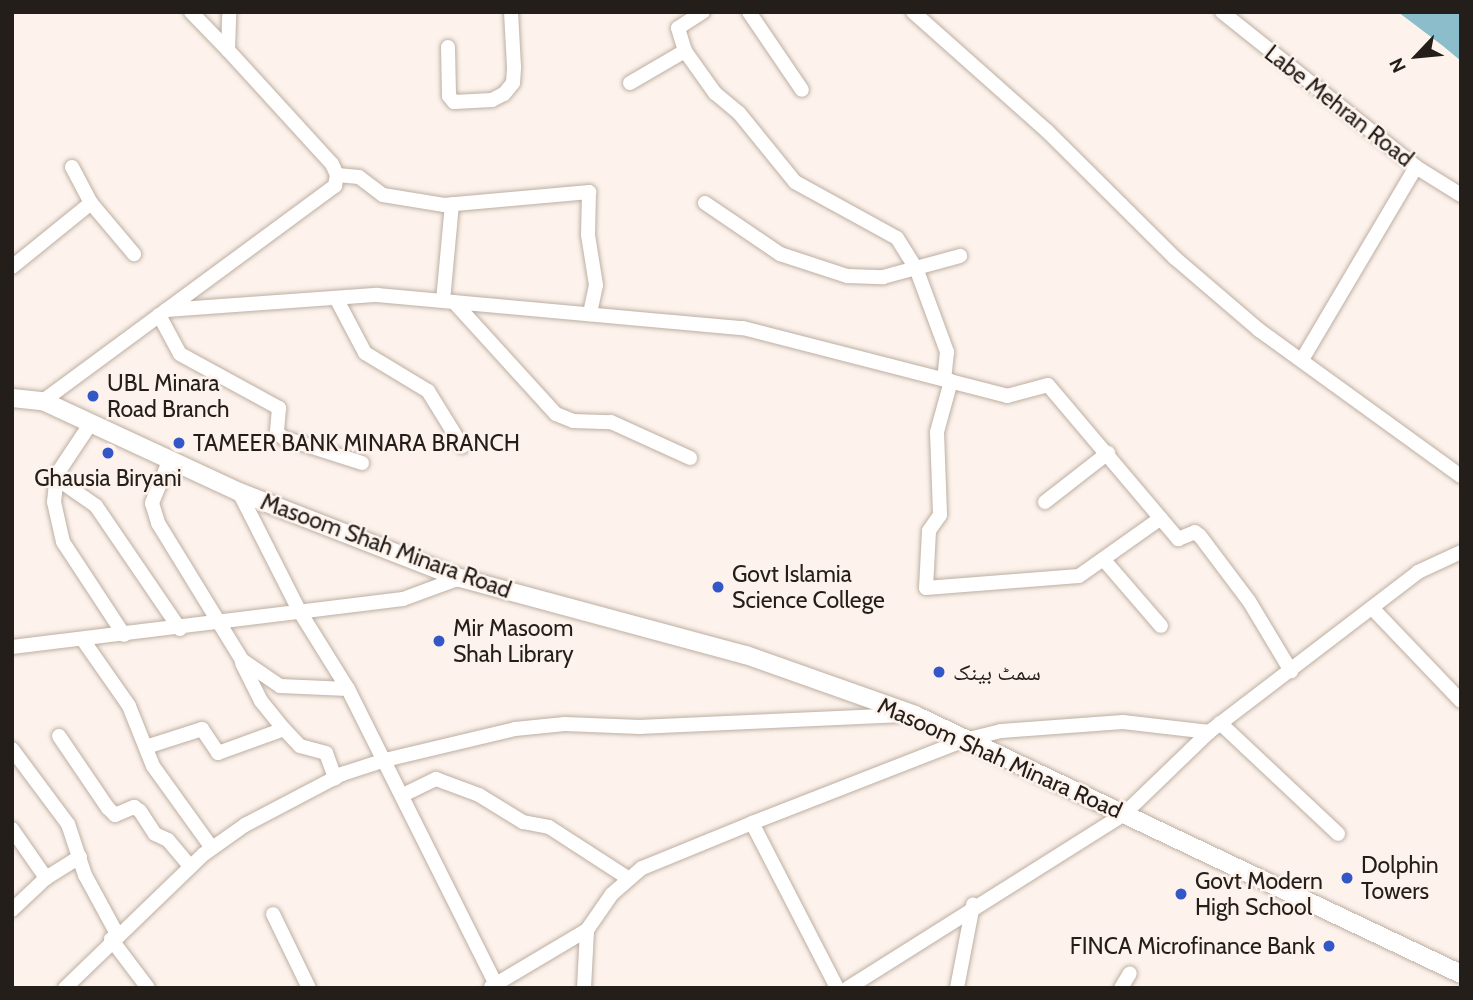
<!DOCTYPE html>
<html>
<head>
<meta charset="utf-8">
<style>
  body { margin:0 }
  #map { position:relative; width:1473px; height:1000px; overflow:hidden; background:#fdf3ec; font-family:Cabin,"Noto Naskh Arabic",sans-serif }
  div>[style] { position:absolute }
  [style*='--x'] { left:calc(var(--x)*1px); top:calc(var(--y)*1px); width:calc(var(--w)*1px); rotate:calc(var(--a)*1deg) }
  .water>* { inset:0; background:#8bbeca }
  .roads { filter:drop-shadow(0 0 2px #bdaea2) drop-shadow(0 0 2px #bdaea2) }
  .minor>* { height:14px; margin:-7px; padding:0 7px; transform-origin:7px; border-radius:7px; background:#fff }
  .major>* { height:18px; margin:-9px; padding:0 9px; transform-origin:9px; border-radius:9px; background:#fff }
  .dots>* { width:19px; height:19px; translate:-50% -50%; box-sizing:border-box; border:4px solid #fdf3ec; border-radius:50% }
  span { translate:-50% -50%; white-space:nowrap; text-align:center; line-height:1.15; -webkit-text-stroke:5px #fdf3ec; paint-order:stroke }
  .street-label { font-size:23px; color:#241e1a }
  .poi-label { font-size:23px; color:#241e1a }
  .left { translate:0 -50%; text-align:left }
  .right { translate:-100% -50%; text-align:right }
  .frame { position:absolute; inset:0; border:14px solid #241e1a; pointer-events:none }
  .north { position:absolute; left:1382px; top:21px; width:70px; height:70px; -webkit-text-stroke:5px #fdf3ec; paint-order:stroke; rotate:244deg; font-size:19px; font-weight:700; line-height:28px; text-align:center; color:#241e1a }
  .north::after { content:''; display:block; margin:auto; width:24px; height:32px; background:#241e1a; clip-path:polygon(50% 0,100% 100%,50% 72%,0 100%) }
</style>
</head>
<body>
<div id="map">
  <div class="water">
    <i style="clip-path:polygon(1398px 12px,1461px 12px,1461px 61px,1443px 46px)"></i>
  </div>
  <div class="roads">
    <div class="minor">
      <i style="--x:191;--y:12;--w:53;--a:45.8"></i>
      <i style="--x:749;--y:12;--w:94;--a:55.8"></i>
      <i style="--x:913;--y:12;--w:179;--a:41.6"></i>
      <i style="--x:1047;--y:131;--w:180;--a:44.8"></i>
      <i style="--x:1175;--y:258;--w:111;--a:40.6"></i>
      <i style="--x:1259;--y:330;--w:249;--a:35.9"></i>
      <i style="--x:1222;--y:12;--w:248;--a:38.6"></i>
      <i style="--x:1416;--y:167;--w:53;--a:31.9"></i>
      <i style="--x:448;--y:47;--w:49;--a:88.8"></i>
      <i style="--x:449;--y:96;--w:8;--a:50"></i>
      <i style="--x:454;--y:102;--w:38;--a:-3"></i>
      <i style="--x:492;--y:100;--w:13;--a:-27"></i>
      <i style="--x:504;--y:94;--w:14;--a:-51"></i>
      <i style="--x:513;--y:83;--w:16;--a:-86"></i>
      <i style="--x:514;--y:67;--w:55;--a:-93.1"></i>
      <i style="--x:685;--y:51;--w:24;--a:-107"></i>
      <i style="--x:678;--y:28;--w:30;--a:-33"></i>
      <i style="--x:630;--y:83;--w:64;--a:-30.2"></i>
      <i style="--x:685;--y:51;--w:52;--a:54.5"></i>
      <i style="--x:715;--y:93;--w:31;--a:40"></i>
      <i style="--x:739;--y:113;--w:89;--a:50.9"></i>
      <i style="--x:795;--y:182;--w:116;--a:28.8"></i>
      <i style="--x:897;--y:238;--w:36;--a:58"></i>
      <i style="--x:916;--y:268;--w:90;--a:69.7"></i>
      <i style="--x:947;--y:352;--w:27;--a:96"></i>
      <i style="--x:72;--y:167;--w:41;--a:62.2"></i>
      <i style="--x:91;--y:203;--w:67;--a:49.9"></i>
      <i style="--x:337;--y:175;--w:22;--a:5"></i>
      <i style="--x:359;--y:177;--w:30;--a:37"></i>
      <i style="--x:383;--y:195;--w:62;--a:9.3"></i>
      <i style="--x:444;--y:205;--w:146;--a:-5.1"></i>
      <i style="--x:589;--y:192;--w:43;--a:91.3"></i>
      <i style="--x:588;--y:235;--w:51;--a:80.9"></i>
      <i style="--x:596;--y:285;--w:30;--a:102"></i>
      <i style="--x:705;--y:203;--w:91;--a:34.2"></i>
      <i style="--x:780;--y:254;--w:71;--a:18.2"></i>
      <i style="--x:847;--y:276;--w:36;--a:2"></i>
      <i style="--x:883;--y:277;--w:80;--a:-15.3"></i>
      <i style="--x:12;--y:267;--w:102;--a:-39"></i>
      <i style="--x:336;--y:298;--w:62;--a:62.2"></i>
      <i style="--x:365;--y:353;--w:74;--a:31.1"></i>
      <i style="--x:428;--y:391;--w:65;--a:58.3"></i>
      <i style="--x:443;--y:301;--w:97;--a:-84.7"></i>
      <i style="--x:454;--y:302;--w:151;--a:47.7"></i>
      <i style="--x:556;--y:414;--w:18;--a:22"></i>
      <i style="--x:573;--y:421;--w:38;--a:2"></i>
      <i style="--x:611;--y:422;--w:87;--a:24.5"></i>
      <i style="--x:166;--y:310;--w:212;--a:-4.1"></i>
      <i style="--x:377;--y:295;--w:367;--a:5.2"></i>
      <i style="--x:743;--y:328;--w:273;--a:14.4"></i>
      <i style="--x:1007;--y:396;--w:42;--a:-15"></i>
      <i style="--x:1048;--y:385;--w:202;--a:49.8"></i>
      <i style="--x:1178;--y:539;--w:18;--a:-22"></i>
      <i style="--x:1195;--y:532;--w:6;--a:39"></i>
      <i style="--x:1200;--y:536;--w:81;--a:53"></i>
      <i style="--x:1249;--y:601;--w:82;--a:59"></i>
      <i style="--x:159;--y:315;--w:44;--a:61.7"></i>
      <i style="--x:180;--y:354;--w:113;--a:28.6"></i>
      <i style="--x:279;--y:408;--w:25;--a:95"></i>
      <i style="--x:277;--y:433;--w:9;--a:36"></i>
      <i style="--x:284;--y:438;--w:82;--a:17.8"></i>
      <i style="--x:1303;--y:358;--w:222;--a:-59.4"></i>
      <i style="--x:951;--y:381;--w:53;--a:105.4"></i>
      <i style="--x:937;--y:432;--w:83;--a:87.9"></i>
      <i style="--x:940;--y:515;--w:19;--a:125"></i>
      <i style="--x:929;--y:531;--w:57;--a:93"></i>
      <i style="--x:926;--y:588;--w:153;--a:-4.5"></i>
      <i style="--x:1079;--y:576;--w:100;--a:-35.3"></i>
      <i style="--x:43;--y:401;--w:363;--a:-36.4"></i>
      <i style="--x:335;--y:186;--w:11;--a:-80"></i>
      <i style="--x:337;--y:175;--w:12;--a:-114"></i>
      <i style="--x:332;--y:164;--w:154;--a:-132.4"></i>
      <i style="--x:228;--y:50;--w:38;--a:-88"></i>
      <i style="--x:91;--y:423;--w:61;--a:123.7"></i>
      <i style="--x:57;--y:474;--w:28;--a:96"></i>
      <i style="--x:54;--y:502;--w:41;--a:77.3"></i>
      <i style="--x:63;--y:542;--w:111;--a:56.7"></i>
      <i style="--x:170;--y:459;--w:48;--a:112.2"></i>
      <i style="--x:152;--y:503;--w:21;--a:73"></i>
      <i style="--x:158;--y:523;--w:161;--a:58.5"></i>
      <i style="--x:242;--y:660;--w:46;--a:34.4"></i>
      <i style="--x:280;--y:686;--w:68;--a:2.5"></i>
      <i style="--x:56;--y:478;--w:49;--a:35"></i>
      <i style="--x:96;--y:506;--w:149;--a:55.7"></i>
      <i style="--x:239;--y:492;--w:135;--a:63.1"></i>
      <i style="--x:300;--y:612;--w:91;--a:58.1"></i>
      <i style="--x:348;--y:689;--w:335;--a:63.4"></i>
      <i style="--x:1045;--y:502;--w:80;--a:-37.9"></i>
      <i style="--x:1104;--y:560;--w:87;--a:49.2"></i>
      <i style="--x:1373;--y:609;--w:127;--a:46.3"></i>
      <i style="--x:83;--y:640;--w:80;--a:55.1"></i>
      <i style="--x:129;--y:706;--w:65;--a:68.2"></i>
      <i style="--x:153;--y:766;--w:101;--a:54.3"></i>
      <i style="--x:12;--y:647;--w:394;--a:-7"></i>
      <i style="--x:403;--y:599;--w:61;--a:-20.2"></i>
      <i style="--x:242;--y:663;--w:42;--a:63.4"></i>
      <i style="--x:261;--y:701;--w:36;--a:51"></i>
      <i style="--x:1220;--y:723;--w:162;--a:43.2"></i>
      <i style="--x:59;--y:736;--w:87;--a:55.8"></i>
      <i style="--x:108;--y:808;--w:10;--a:45"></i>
      <i style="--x:115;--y:815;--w:21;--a:-23"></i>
      <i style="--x:134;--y:807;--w:7;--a:34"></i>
      <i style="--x:140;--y:811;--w:27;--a:57"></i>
      <i style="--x:155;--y:834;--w:14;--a:25"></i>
      <i style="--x:168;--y:840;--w:34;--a:50"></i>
      <i style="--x:146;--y:747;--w:59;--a:-17.8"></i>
      <i style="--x:202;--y:729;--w:29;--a:56"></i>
      <i style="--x:218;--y:753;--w:70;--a:-20"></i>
      <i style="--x:284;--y:729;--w:23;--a:47"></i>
      <i style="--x:300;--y:746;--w:27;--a:15"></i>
      <i style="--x:326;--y:753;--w:27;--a:70"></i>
      <i style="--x:12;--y:749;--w:94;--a:53.3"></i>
      <i style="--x:68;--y:824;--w:54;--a:71.6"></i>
      <i style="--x:85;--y:875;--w:67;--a:61.5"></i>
      <i style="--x:403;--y:795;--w:37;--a:-26"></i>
      <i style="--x:436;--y:779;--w:46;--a:20.4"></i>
      <i style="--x:479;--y:795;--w:52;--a:31.5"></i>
      <i style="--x:523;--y:822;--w:26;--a:11"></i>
      <i style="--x:549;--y:827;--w:95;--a:33"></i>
      <i style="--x:752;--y:823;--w:186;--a:62.7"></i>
      <i style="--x:12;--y:829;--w:60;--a:55.2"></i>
      <i style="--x:12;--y:910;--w:47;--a:-43.3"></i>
      <i style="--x:46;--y:878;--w:40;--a:-32"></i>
      <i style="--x:273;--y:914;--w:82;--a:64.1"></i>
      <i style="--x:111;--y:939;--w:61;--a:52.9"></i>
      <i style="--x:491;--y:987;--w:112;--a:-30.7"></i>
      <i style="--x:65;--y:988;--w:193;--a:-44"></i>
      <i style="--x:204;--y:854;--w:50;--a:-35.3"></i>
      <i style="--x:245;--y:825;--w:110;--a:-27.7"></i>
      <i style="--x:342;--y:774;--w:45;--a:-18"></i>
      <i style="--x:385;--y:760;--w:134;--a:-13.4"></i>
      <i style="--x:515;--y:729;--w:50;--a:-5.7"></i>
      <i style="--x:565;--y:724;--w:75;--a:2.3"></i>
      <i style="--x:640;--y:727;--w:268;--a:-2.6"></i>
      <i style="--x:584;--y:988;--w:58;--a:-87"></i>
      <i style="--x:587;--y:930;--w:44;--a:-55.2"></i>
      <i style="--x:612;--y:894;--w:40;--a:-41"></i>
      <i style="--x:642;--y:868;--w:119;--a:-22.2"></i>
      <i style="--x:752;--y:823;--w:229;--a:-21.3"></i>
      <i style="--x:965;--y:740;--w:37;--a:-14"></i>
      <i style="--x:1001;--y:731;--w:122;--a:-4.2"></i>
      <i style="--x:1123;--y:722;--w:87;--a:6.6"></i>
      <i style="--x:848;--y:988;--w:326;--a:-32.2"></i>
      <i style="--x:1124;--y:814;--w:118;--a:-44"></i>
      <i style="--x:1209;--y:732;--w:263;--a:-37.4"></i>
      <i style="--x:1418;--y:572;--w:47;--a:-24.9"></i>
      <i style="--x:957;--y:988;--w:85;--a:-79.1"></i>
      <i style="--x:1121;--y:988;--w:17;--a:-59"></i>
    </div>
    <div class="major">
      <i style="--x:12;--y:398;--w:31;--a:6"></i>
      <i style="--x:43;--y:401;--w:216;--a:24.9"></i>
      <i style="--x:239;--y:492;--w:237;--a:21.3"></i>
      <i style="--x:460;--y:578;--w:296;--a:15.1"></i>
      <i style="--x:746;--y:655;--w:179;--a:19.5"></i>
      <i style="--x:915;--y:715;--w:604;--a:25.38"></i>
    </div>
  </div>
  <div class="dots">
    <i style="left:93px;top:396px;background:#3457c8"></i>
    <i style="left:179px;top:443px;background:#3457c8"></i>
    <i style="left:108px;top:453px;background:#3457c8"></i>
    <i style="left:718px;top:587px;background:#3457c8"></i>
    <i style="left:439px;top:641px;background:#3457c8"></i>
    <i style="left:939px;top:672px;background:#3457c8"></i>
    <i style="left:1347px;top:878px;background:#3457c8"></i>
    <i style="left:1181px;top:894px;background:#3457c8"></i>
    <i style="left:1329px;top:946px;background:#3457c8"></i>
  </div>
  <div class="street-label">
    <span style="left:1339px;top:106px;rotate:38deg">Labe Mehran Road</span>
    <span style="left:386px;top:546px;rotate:20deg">Masoom Shah Minara Road</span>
    <span style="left:1000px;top:758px;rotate:24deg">Masoom Shah Minara Road</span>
  </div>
  <div class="poi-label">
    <span class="left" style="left:107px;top:396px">UBL Minara<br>Road Branch</span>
    <span class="left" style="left:193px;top:443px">TAMEER BANK MINARA BRANCH</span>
    <span style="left:108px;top:478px">Ghausia Biryani</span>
    <span class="left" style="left:732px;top:587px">Govt Islamia<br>Science College</span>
    <span class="left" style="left:453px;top:641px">Mir Masoom<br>Shah Library</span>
    <span class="left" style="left:953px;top:672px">سمٹ بینک</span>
    <span class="left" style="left:1361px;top:878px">Dolphin<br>Towers</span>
    <span class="left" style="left:1195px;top:894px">Govt Modern<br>High School</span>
    <span class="right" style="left:1315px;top:946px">FINCA Microfinance Bank</span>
  </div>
  <div class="frame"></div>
  <div class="north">N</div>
</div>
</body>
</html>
